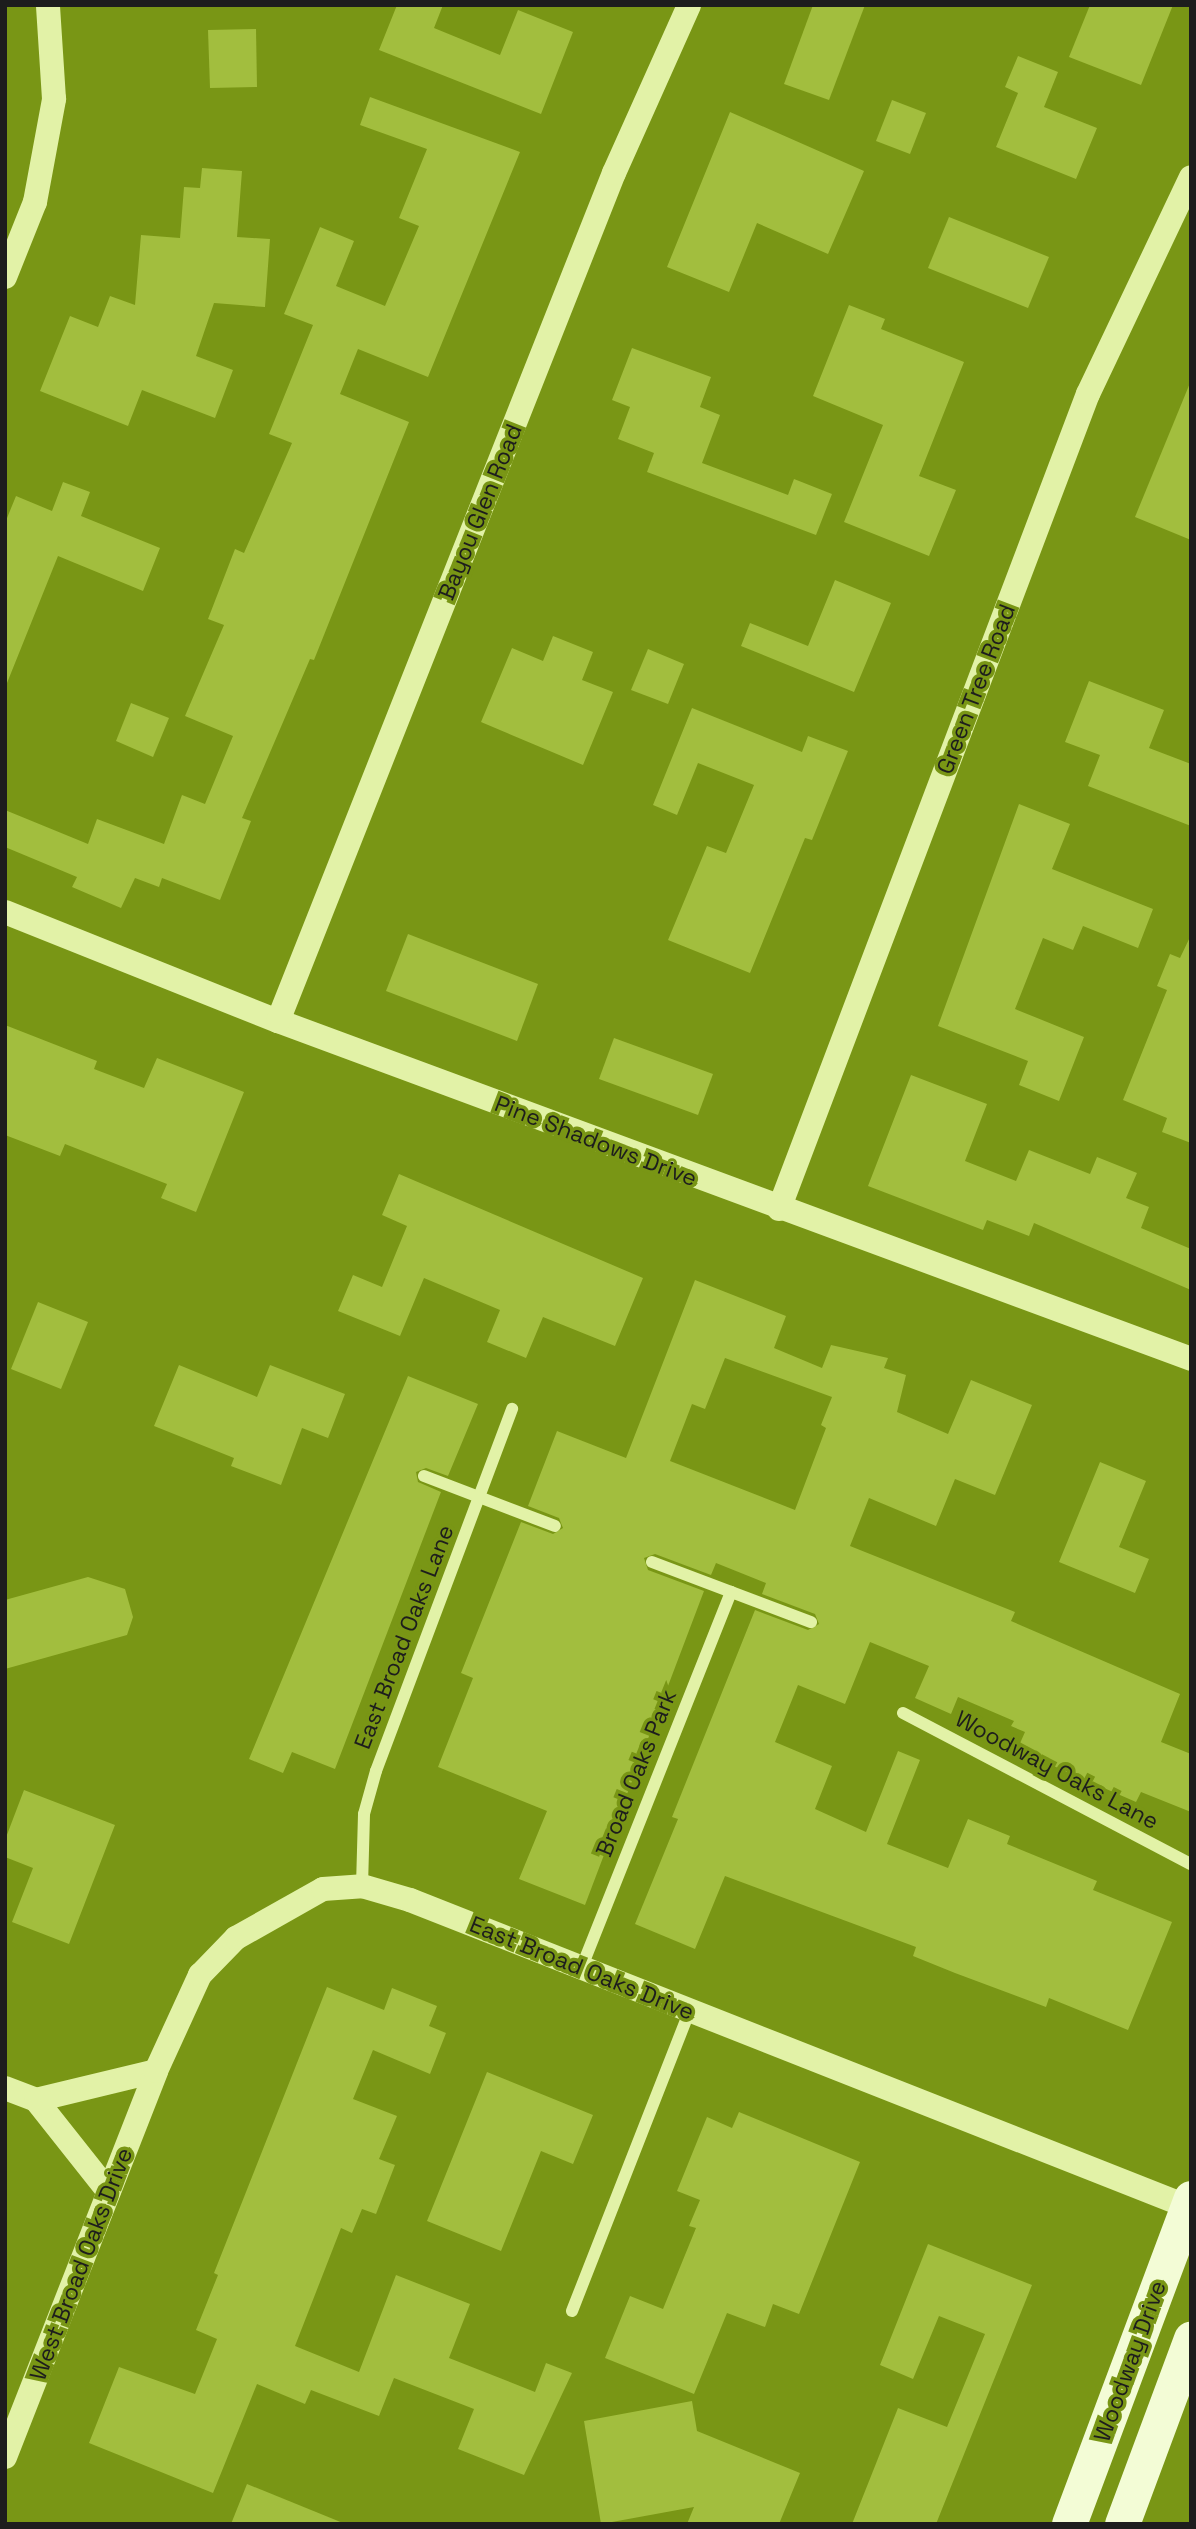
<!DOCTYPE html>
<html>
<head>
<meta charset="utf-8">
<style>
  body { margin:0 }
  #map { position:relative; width:1196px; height:2529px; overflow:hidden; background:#799615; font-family:"Space Grotesk",sans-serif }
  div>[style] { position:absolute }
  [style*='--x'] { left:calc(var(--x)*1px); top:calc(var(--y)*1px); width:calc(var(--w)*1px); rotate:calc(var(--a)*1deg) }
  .building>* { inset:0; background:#a2be3e }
  .lane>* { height:12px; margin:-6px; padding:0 6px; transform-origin:6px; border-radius:6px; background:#e2f2a7 }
  .street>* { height:24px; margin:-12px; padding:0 12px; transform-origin:12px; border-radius:12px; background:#e2f2a7 }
  .secondary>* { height:35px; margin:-17.5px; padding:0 17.5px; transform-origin:17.5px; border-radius:17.5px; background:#f3fcd6 }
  span { translate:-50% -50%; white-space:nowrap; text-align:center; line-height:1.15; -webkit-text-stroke:7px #799615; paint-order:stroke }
  .street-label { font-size:23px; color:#1d1d1d }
  .frame { position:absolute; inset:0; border:7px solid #1d1d1d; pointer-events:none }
</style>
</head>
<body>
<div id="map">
  <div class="building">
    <i style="clip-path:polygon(397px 5px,443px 5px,434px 28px,500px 55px,518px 10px,573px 32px,541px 114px,379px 50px)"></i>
    <i style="clip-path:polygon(813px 5px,865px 5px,829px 100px,784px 84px)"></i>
    <i style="clip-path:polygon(1090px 5px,1173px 5px,1141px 85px,1069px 57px)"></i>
    <i style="clip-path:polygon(256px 29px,257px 87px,210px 88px,208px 30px)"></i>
    <i style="clip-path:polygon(1018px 56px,1058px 72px,1044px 107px,1097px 128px,1076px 179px,996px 147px,1018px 93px,1005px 87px)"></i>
    <i style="clip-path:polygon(370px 97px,520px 152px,428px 377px,358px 349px,340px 394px,409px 422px,314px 660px,310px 659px,242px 818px,251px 821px,220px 900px,162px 878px,159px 887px,135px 878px,121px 908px,72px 887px,77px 877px,5px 847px,5px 810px,88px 844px,97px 819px,164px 844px,182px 795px,205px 804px,233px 736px,185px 716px,224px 625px,208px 619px,235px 549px,244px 553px,292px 443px,269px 434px,313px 325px,284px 314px,320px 227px,354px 241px,336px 286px,385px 306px,419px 226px,399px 218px,427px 149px,360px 125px)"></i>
    <i style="clip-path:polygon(892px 100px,926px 113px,910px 154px,876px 141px)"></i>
    <i style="clip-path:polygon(730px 112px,864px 171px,828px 254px,757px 223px,729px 292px,667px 267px)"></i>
    <i style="clip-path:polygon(202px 168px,242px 171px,237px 237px,270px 239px,265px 307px,214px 303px,196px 356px,233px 370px,215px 418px,142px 390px,128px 426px,40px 391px,70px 316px,98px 327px,110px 296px,135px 305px,141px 235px,180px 238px,184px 187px,200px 188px)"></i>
    <i style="clip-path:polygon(949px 217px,1049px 257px,1028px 308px,928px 268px)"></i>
    <i style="clip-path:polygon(849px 305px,885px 319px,881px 329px,964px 362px,919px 476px,956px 490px,929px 556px,844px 522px,883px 425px,813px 396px)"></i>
    <i style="clip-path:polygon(632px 348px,711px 377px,700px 407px,720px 415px,702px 463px,788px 495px,794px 479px,832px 494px,816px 535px,647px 472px,654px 453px,618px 439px,630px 407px,612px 400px)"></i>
    <i style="clip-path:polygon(1190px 383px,1191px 383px,1191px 540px,1135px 517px)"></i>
    <i style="clip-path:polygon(63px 482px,90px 492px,81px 516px,160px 548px,143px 591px,58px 556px,5px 688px,5px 523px,16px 496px,52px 511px)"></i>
    <i style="clip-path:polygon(835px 580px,891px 603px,854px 692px,741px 646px,750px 623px,808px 646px)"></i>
    <i style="clip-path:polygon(553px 636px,593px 652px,582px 680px,613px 692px,583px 765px,481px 722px,512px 648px,543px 661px)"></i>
    <i style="clip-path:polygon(648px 649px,684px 664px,668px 704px,631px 690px)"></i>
    <i style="clip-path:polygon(1089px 681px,1164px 710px,1149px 748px,1191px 764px,1191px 826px,1088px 786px,1100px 755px,1065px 742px)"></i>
    <i style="clip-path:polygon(131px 703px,169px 718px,153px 757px,116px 741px)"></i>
    <i style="clip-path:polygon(692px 708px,802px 752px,808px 736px,848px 751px,812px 840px,805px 838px,750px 973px,668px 940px,707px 846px,726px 853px,754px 785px,698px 763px,677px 815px,653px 805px)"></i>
    <i style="clip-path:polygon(1019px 804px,1070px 824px,1052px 869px,1153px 909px,1138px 948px,1083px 926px,1073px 950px,1043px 938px,1015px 1009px,1084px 1037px,1059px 1101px,1019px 1085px,1028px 1061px,938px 1026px)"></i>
    <i style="clip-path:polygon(408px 934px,538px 984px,517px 1041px,386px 991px)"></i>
    <i style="clip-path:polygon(1191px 935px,1191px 1143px,1162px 1132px,1167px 1118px,1123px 1100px,1167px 990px,1157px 986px,1170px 954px,1180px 958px)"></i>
    <i style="clip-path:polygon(5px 1025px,97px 1061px,94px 1069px,144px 1088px,157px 1058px,244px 1092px,196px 1212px,161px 1198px,167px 1184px,65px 1144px,60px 1156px,5px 1135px)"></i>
    <i style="clip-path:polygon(614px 1038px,713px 1074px,698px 1115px,599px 1079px)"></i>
    <i style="clip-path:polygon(911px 1075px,987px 1104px,965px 1161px,1016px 1181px,1029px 1150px,1090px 1174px,1097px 1157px,1137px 1173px,1126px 1198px,1149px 1207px,1141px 1228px,1191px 1249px,1191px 1290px,1034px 1223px,1029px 1236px,987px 1220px,983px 1230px,868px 1186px)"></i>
    <i style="clip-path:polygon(399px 1174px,643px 1278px,615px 1346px,543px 1317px,526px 1358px,487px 1342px,500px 1310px,424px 1278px,400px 1336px,338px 1311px,353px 1275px,382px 1287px,407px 1226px,382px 1215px)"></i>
    <i style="clip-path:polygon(evenodd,695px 1280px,786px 1316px,774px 1348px,822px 1368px,831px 1345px,888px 1358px,884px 1368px,906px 1375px,897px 1412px,948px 1434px,971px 1380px,1032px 1405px,995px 1495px,955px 1479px,936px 1526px,869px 1498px,850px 1546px,1015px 1612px,1011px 1621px,1180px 1694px,1161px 1742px,1191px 1754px,1191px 1812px,1141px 1792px,1136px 1802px,1017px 1750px,1025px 1732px,1011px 1726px,1014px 1721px,958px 1697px,951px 1714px,915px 1698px,929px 1666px,870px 1642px,845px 1704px,798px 1685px,775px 1742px,832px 1766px,815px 1809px,866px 1832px,898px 1751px,920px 1760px,887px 1844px,948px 1868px,968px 1819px,1010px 1836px,1007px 1844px,1097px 1881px,1093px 1890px,1172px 1922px,1128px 2030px,1049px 1998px,1046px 2007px,955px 1973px,913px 1956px,916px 1947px,725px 1876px,695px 1949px,635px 1924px,678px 1819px,672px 1817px,755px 1610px,808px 1630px,819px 1624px,815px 1614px,762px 1594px,766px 1583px,716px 1563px,711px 1575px,655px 1554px,644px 1558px,648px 1570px,704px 1591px,585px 1905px,519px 1879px,547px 1811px,438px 1767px,473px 1678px,461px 1673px,521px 1522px,553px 1534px,563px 1528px,559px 1518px,528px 1506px,557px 1431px,626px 1458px,695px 1280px,725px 1358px,832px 1397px,821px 1425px,826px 1428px,795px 1510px,670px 1461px,692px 1404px,705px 1409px,725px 1358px)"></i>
    <i style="clip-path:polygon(38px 1302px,88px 1322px,61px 1389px,11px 1369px)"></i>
    <i style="clip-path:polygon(179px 1365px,257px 1397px,270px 1365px,345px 1394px,328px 1438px,302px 1428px,281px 1485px,231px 1466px,234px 1458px,154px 1426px)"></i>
    <i style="clip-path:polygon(408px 1376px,478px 1404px,448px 1476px,426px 1468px,416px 1472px,418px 1482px,441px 1492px,335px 1769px,292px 1752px,283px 1773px,249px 1759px)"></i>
    <i style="clip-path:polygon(1100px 1462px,1146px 1481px,1119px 1547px,1149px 1559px,1135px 1593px,1059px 1562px)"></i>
    <i style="clip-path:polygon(88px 1577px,125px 1589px,133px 1617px,127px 1635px,5px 1669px,5px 1600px)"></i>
    <i style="clip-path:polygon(24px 1790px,115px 1825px,69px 1944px,12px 1922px,33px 1868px,5px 1857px,5px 1840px)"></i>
    <i style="clip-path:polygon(327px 1987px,384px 2010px,392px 1988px,437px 2006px,429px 2026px,446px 2033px,430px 2074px,373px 2050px,353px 2099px,397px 2116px,379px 2159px,395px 2165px,376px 2214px,362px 2209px,352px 2233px,341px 2228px,295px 2346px,359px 2372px,396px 2275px,470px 2304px,449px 2358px,535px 2392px,546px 2363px,572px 2373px,524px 2475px,458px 2449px,474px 2409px,394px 2378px,379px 2416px,311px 2390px,305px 2404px,257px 2384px,213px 2493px,89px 2443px,119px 2367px,195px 2394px,217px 2339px,196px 2330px,218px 2275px,214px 2273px)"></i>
    <i style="clip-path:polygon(487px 2072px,593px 2115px,573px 2164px,541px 2151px,501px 2251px,427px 2221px)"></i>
    <i style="clip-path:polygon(739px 2112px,860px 2162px,799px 2314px,773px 2304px,765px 2327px,727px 2313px,694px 2394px,605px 2358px,630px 2296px,663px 2309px,696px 2228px,689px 2226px,700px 2200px,677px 2191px,707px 2117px,732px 2128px)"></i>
    <i style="clip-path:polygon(928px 2244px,1032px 2285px,936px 2524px,852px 2524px,898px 2408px,947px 2427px,985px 2334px,939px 2316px,913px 2379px,880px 2365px)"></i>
    <i style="clip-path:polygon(692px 2401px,697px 2431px,800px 2473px,779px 2524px,687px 2524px,694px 2507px,601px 2524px,584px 2421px)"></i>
    <i style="clip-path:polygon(247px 2484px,343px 2523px,343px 2524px,231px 2524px)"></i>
  </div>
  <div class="lane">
    <i style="--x:424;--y:1476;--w:140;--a:20.9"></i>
    <i style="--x:652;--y:1562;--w:170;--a:20.7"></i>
    <i style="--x:903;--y:1713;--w:325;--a:27.7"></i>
    <i style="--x:362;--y:1886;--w:72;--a:-88.4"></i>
    <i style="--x:364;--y:1814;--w:45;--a:-74.4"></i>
    <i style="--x:376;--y:1771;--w:387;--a:-69.4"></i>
    <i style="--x:581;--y:1969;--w:406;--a:-68.3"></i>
    <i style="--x:572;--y:2311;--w:321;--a:-68.6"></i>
  </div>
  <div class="street">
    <i style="--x:5;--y:277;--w:81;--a:-68.2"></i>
    <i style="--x:35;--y:202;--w:105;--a:-79.5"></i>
    <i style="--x:54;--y:99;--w:94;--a:-93.7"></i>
    <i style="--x:5;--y:912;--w:294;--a:21.8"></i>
    <i style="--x:278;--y:1021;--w:974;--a:20.31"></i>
    <i style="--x:278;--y:1021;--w:912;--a:-68.39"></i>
    <i style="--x:614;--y:173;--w:184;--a:-65.9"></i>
    <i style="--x:779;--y:1209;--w:872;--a:-69.24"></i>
    <i style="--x:1088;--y:394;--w:240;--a:-64.6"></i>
    <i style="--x:5;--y:2088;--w:33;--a:21"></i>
    <i style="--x:36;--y:2100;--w:117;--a:51.6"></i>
    <i style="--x:36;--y:2100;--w:123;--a:-13.6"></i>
    <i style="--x:5;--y:2457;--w:414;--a:-68.6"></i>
    <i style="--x:156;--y:2071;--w:106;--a:-65.4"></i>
    <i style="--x:200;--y:1975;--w:52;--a:-45.8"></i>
    <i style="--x:236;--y:1938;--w:100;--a:-29.4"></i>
    <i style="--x:323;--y:1889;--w:39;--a:-4"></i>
    <i style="--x:362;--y:1886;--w:50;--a:16.3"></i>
    <i style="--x:410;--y:1900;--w:840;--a:21.52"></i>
  </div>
  <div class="secondary">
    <i style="--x:1069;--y:2524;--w:348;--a:-69.5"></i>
    <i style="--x:1122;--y:2524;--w:198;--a:-69.6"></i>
  </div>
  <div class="street-label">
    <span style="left:480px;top:512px;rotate:-68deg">Bayou Glen Road</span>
    <span style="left:976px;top:689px;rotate:-69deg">Green Tree Road</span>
    <span style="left:596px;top:1141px;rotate:21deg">Pine Shadows Drive</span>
    <span style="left:404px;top:1637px;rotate:-69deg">East Broad Oaks Lane</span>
    <span style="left:1057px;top:1770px;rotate:28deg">Woodway Oaks Lane</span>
    <span style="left:636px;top:1773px;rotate:-68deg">Broad Oaks Park</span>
    <span style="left:582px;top:1968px;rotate:22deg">East Broad Oaks Drive</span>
    <span style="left:81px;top:2264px;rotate:-69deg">West Broad Oaks Drive</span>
    <span style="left:1130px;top:2361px;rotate:-70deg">Woodway Drive</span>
  </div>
  <div class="frame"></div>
</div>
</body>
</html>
